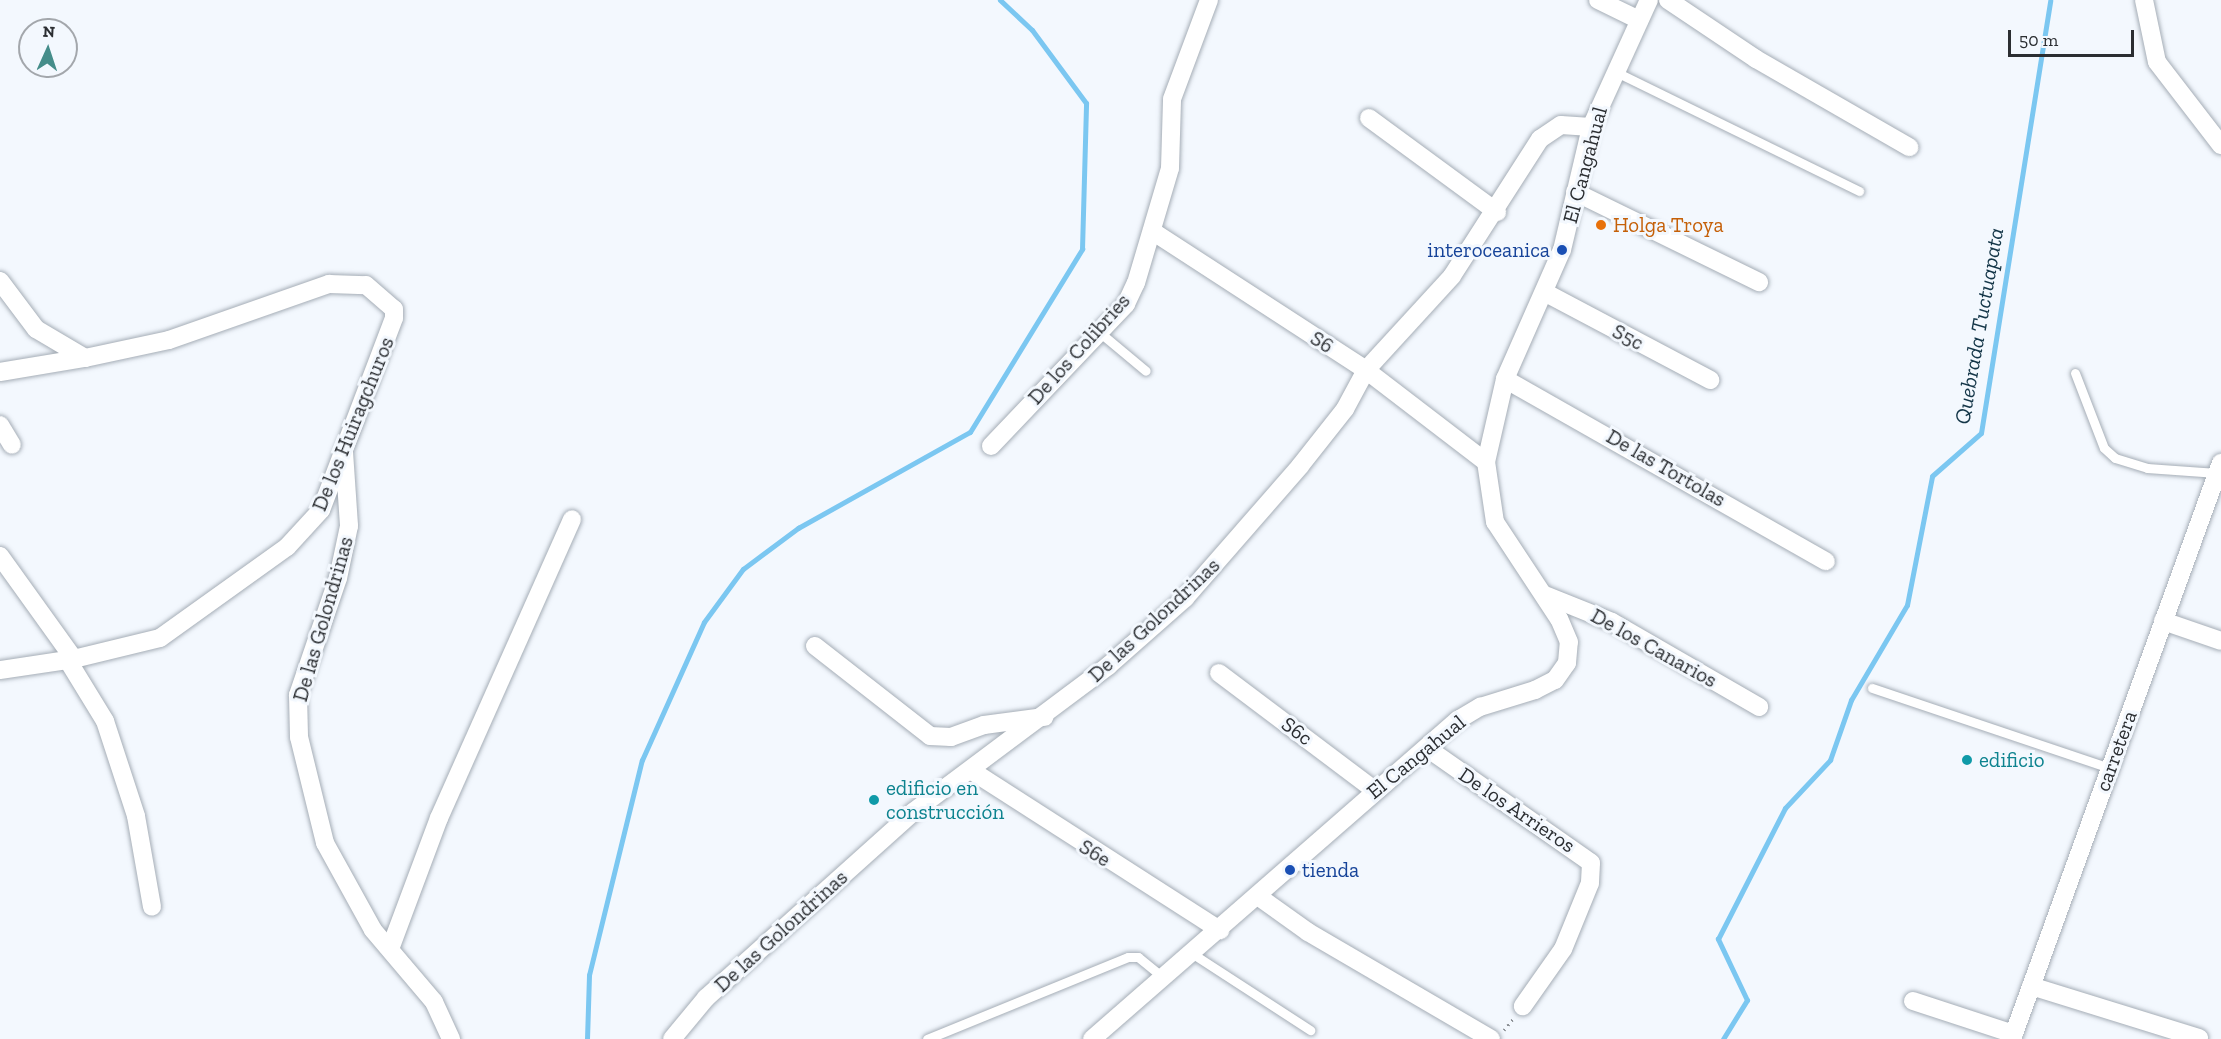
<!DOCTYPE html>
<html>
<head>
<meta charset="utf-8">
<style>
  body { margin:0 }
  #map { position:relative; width:2221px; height:1039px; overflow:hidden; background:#f3f8fe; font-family:"Zilla Slab",serif }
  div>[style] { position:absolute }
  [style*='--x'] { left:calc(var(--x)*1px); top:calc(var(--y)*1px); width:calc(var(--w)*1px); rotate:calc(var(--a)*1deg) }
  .stream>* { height:5px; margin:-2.5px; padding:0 2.5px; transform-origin:2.5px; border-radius:2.5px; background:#7bc7f1 }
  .path>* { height:3px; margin-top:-1.5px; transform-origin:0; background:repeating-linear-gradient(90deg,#8d9196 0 1.5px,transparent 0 6px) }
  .roads { filter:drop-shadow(0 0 2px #a5adb6) drop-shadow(0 0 2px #a5adb6) }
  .service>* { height:9px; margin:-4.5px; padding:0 4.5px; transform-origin:4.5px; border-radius:4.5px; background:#fff }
  .minor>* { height:18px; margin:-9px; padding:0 9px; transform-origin:9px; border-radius:9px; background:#fff }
  .dots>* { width:16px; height:16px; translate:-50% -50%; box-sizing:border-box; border:3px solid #f3f8fe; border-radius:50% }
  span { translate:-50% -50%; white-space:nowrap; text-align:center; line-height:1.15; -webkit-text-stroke:6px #f3f8fe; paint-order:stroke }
  .street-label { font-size:21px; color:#2b2e32 }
  .food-label { font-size:21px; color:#c56008 }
  .left { translate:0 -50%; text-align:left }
  .transit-label { font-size:21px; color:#164399 }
  .right { translate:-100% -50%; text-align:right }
  .culture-label { font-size:21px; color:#0d838f }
  .water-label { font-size:22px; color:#143648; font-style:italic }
  .north { position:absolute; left:18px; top:18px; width:60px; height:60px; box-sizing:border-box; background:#f3f8fe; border:2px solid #a3a7ac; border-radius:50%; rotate:3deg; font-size:16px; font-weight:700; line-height:24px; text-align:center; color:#2b2e32 }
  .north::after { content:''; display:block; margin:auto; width:21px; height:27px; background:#458d8a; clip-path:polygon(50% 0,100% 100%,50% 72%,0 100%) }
  .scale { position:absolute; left:2008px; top:30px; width:126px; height:27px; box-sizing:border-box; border:3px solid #2b2e32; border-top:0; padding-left:8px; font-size:18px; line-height:21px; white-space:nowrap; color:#2b2e32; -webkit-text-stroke:4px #f3f8fe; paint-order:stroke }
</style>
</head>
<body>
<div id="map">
  <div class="stream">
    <i style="--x:587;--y:1039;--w:64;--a:-88.2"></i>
    <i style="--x:589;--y:975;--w:221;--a:-76.2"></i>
    <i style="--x:642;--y:760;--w:151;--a:-65.8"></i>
    <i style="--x:704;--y:622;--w:66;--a:-53.7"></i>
    <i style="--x:743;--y:569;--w:69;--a:-36.7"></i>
    <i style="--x:798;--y:528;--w:197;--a:-29.2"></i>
    <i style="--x:970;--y:432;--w:215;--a:-58.5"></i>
    <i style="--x:1082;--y:249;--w:146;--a:-88.4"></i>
    <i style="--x:1086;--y:103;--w:91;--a:-126.5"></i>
    <i style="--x:1032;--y:30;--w:44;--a:-136.8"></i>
    <i style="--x:1723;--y:1039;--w:46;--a:-58.4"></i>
    <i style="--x:1747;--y:1000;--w:68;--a:-115.4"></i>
    <i style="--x:1718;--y:939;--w:147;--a:-62.9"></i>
    <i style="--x:1785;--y:808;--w:66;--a:-46.8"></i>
    <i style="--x:1830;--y:760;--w:64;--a:-70.7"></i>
    <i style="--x:1851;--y:700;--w:110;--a:-59.5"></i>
    <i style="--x:1907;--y:605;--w:131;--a:-79"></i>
    <i style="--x:1932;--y:476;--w:65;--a:-41.3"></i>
    <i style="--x:1981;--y:433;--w:438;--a:-80.9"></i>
  </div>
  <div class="path">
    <i style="--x:1504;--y:1030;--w:14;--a:-51"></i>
  </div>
  <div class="roads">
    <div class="service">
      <i style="--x:1614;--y:71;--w:273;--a:26.1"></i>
      <i style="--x:1098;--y:331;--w:62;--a:39.8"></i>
      <i style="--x:2075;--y:373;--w:80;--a:68.9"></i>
      <i style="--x:2104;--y:448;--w:15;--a:42"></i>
      <i style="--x:2115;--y:458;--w:34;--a:17"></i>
      <i style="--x:2147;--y:468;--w:70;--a:4.1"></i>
      <i style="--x:1872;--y:688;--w:251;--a:18.6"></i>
      <i style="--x:1193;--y:954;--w:140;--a:33"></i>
      <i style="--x:927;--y:1039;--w:217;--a:-22.2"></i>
      <i style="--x:1128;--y:957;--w:10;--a:0"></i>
      <i style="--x:1138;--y:957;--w:32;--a:39"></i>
    </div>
    <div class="minor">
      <i style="--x:1598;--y:0;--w:46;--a:26"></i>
      <i style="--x:1668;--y:0;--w:106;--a:33.8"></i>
      <i style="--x:1756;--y:59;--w:177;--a:29.9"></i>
      <i style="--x:2144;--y:0;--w:63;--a:78.2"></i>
      <i style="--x:2157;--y:62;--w:105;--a:52.4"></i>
      <i style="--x:1369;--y:118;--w:159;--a:36.3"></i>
      <i style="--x:1575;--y:192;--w:205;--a:26.1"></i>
      <i style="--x:1152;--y:231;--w:255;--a:33"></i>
      <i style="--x:1366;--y:370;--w:151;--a:37.5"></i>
      <i style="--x:0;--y:281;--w:60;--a:53.1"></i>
      <i style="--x:36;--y:329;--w:57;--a:30.6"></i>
      <i style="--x:85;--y:358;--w:86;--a:-12.1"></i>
      <i style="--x:169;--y:340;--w:170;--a:-19.3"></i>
      <i style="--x:329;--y:284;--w:37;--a:2"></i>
      <i style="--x:366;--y:285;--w:37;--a:41"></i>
      <i style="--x:394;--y:309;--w:9;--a:90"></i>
      <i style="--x:394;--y:318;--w:205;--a:110.8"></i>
      <i style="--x:321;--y:510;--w:50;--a:132.6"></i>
      <i style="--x:287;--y:547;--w:156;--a:144.4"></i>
      <i style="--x:160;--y:638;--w:89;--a:166.3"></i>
      <i style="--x:74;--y:659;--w:75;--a:171.5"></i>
      <i style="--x:1546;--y:293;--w:186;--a:27.9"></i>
      <i style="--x:0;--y:372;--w:86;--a:-9.4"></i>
      <i style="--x:1505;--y:379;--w:369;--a:29.6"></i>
      <i style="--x:0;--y:425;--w:23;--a:59"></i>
      <i style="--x:991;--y:446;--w:196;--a:-46.4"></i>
      <i style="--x:1126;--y:304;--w:23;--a:-65"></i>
      <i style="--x:1136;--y:283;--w:120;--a:-73.5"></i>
      <i style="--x:1170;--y:168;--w:69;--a:-88.3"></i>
      <i style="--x:1172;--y:99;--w:106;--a:-69.5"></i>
      <i style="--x:344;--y:452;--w:74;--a:86.1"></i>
      <i style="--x:349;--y:526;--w:53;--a:101.9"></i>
      <i style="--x:338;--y:578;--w:124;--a:108.9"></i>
      <i style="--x:298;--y:695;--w:42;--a:88.6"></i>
      <i style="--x:299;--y:737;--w:109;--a:76.2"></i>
      <i style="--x:325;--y:843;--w:99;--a:61.1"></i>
      <i style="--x:373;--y:930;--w:94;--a:49.7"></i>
      <i style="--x:434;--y:1002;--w:41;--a:65.3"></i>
      <i style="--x:0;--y:556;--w:127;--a:54.3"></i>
      <i style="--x:1545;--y:595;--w:72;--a:21.9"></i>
      <i style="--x:1612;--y:622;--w:170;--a:30"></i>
      <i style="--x:2163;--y:621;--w:61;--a:19"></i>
      <i style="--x:815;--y:646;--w:146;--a:38"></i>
      <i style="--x:930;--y:736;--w:21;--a:3"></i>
      <i style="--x:951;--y:737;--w:35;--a:-20"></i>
      <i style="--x:984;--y:725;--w:61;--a:-7.6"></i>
      <i style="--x:67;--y:659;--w:73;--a:58.5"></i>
      <i style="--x:105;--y:721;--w:100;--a:71.9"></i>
      <i style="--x:136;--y:816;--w:92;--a:80"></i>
      <i style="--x:1219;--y:673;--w:194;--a:37"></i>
      <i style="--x:1427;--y:748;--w:200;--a:35"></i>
      <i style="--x:1591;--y:863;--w:20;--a:93"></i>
      <i style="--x:1590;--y:883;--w:71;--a:112.2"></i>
      <i style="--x:1563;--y:949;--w:70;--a:125.1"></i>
      <i style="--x:972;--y:771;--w:295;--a:32.7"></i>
      <i style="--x:1259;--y:897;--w:60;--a:35.5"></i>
      <i style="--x:1308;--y:932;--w:212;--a:30.3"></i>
      <i style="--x:390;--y:949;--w:140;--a:-69.5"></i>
      <i style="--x:439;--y:818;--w:327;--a:-66"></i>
      <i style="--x:2031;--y:986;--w:176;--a:17.2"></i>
      <i style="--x:1913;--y:1001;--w:106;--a:18.1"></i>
      <i style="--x:672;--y:1039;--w:53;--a:-50.3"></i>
      <i style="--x:706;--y:998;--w:278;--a:-41.9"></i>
      <i style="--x:913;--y:812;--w:244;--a:-36.8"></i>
      <i style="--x:1108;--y:666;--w:103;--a:-41.4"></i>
      <i style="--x:1185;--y:598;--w:175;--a:-48.9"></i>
      <i style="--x:1300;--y:466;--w:73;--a:-51.7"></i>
      <i style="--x:1345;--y:409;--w:44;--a:-61.7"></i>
      <i style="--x:1366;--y:370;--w:127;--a:-47.5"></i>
      <i style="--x:1452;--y:276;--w:163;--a:-57.3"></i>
      <i style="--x:1540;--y:139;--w:25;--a:-34"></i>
      <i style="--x:1561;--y:125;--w:30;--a:4"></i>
      <i style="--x:1092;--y:1039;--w:486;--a:-41.1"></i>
      <i style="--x:1458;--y:720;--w:26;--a:-31"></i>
      <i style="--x:1480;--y:707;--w:58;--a:-17.2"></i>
      <i style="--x:1535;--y:690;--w:22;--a:-27"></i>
      <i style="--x:1555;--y:680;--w:21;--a:-55"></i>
      <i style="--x:1567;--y:663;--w:21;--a:-85"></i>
      <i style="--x:1569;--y:642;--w:25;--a:-113"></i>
      <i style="--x:1559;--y:619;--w:116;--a:-123.4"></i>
      <i style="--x:1495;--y:522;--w:61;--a:-98.5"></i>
      <i style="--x:1486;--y:462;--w:85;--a:-77.1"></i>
      <i style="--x:1505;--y:379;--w:141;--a:-66.2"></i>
      <i style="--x:1562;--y:250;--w:126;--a:-76.7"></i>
      <i style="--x:1591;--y:127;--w:140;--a:-65.5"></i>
      <i style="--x:2012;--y:1039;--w:613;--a:-70.06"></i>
    </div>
  </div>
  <div class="dots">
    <i style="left:1601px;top:225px;background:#e8710a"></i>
    <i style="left:1562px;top:250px;background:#1a4fb4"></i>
    <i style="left:1967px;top:760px;background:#0f9aa8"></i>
    <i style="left:874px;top:800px;background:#0f9aa8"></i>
    <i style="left:1290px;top:870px;background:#1a4fb4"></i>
  </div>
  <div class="street-label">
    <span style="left:1585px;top:165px;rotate:-75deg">El Cangahual</span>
    <span style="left:1628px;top:337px;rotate:28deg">S5c</span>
    <span style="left:1322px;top:342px;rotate:32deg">S6</span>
    <span style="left:1079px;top:349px;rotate:-48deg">De los Colibries</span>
    <span style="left:353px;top:424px;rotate:-68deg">De los Huiragchuros</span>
    <span style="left:1666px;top:468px;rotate:30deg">De las Tortolas</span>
    <span style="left:323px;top:619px;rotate:-74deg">De las Golondrinas</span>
    <span style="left:1154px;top:620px;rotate:-43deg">De las Golondrinas</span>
    <span style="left:1654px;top:648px;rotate:29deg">De los Canarios</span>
    <span style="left:1297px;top:731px;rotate:37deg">S6c</span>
    <span style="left:2116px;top:751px;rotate:-70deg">carretera</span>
    <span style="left:1416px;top:757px;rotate:-39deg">El Cangahual</span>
    <span style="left:1517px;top:810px;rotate:34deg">De los Arrieros</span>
    <span style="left:1095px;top:853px;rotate:32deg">S6e</span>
    <span style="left:781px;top:931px;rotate:-42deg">De las Golondrinas</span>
  </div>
  <div class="food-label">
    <span class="left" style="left:1613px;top:225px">Holga Troya</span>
  </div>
  <div class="transit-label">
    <span class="right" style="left:1550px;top:250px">interoceanica</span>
    <span class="left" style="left:1302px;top:870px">tienda</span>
  </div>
  <div class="culture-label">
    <span class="left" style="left:1979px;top:760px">edificio</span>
    <span class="left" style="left:886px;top:800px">edificio en<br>construcción</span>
  </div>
  <div class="water-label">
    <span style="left:1979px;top:326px;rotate:-80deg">Quebrada Tuctuapata</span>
  </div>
  <div class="north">N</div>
  <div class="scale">50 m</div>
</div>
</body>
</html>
